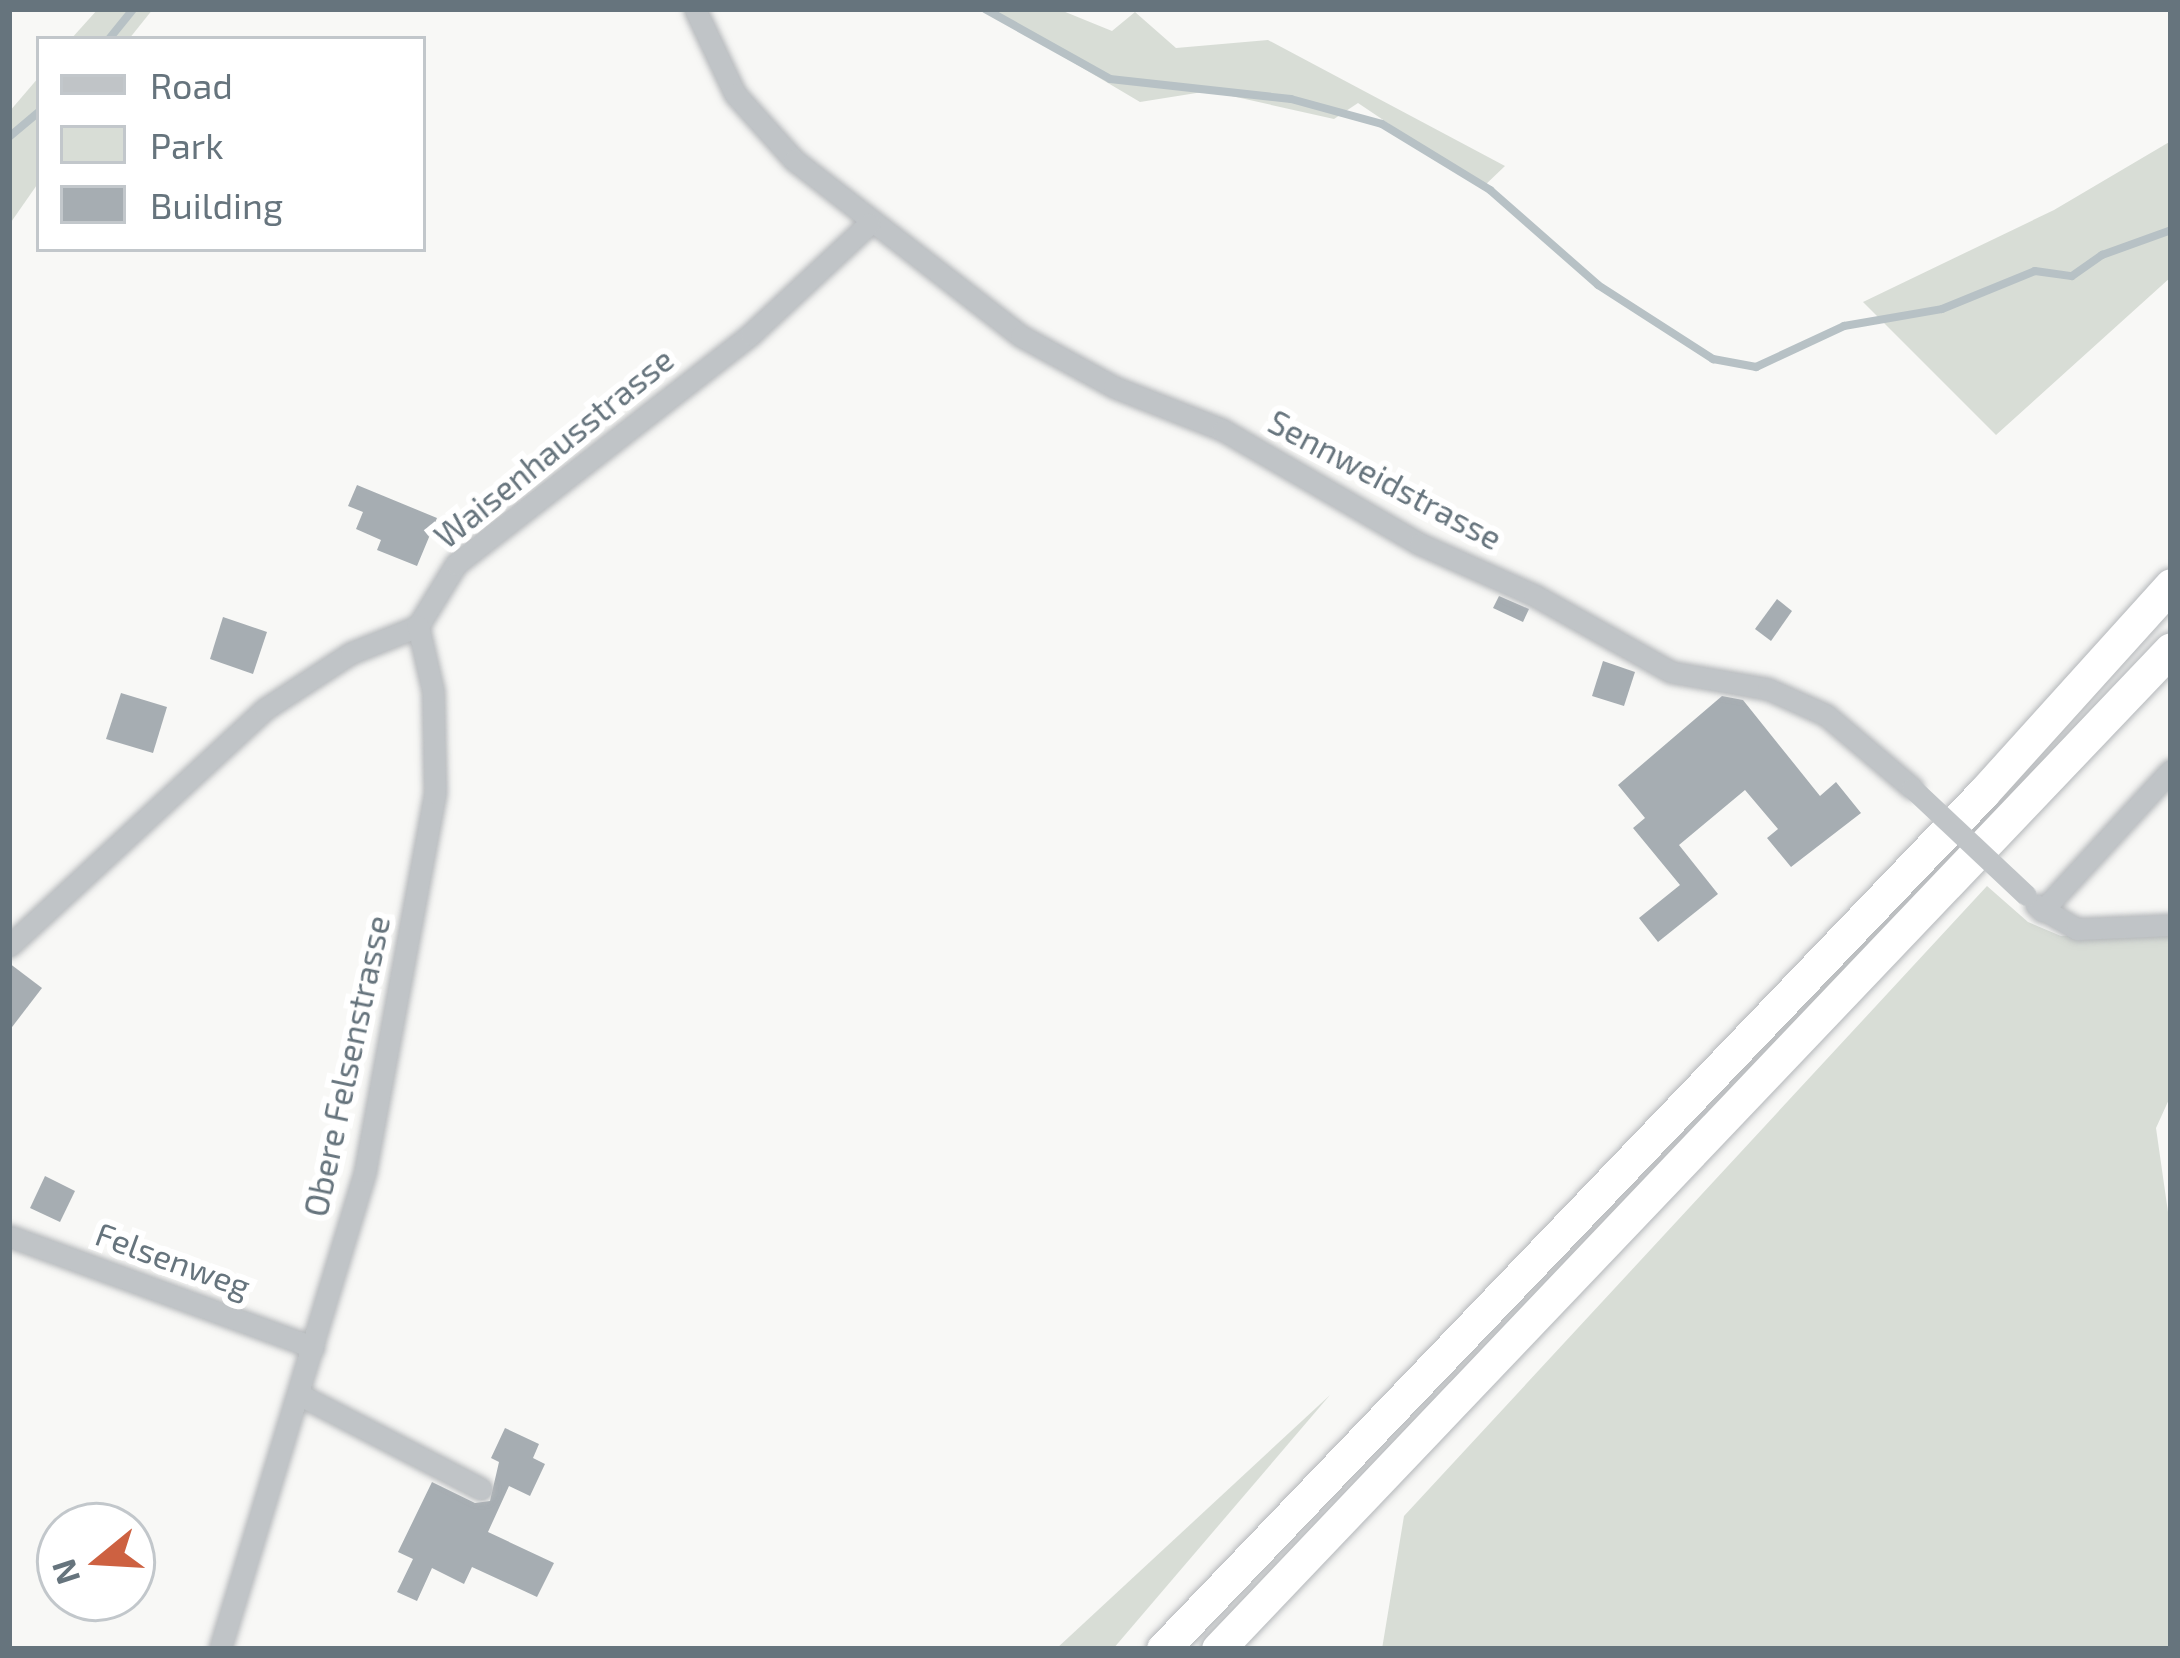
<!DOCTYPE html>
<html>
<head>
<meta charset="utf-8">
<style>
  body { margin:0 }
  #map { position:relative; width:2180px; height:1658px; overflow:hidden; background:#f8f8f6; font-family:"Exo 2",sans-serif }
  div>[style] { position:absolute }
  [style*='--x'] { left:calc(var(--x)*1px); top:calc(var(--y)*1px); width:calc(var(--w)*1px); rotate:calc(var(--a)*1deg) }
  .green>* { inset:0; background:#d8ddd6 }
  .stream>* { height:8px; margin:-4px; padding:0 4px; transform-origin:4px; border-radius:4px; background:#b7c1c5 }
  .building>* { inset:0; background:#a6adb2 }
  .roads { filter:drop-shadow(0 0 3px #b4b7ba) drop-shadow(0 0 3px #b4b7ba) }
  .minor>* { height:21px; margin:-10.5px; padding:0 10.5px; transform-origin:10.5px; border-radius:10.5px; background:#c0c4c7 }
  .highway>* { height:33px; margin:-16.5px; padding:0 16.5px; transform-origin:16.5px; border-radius:16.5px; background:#fff }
  .minor-bridge>* { height:21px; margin:-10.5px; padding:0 10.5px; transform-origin:10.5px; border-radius:10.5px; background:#c0c4c7 }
  span { translate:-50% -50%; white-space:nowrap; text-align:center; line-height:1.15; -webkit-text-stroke:12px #fff; paint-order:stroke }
  .street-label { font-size:33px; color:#66747d }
  .frame { position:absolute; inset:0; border:12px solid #66747d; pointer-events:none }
  .legend { position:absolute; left:36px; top:36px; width:390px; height:216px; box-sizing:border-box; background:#fff; border:3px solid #c2c7cb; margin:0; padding:15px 21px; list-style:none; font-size:36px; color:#66747d }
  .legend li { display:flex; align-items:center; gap:24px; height:60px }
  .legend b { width:60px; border:3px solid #c2c7cb }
  .north { position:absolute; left:36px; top:1502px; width:120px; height:120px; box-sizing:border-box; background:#fff; border:3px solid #c2c7cb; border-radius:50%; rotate:252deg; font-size:33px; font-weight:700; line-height:48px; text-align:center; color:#66747d }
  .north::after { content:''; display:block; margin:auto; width:42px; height:54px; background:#cd6141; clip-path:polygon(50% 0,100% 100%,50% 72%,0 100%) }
</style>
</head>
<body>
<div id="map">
  <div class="green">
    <i style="clip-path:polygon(98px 9px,153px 9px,129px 39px,71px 39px)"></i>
    <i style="clip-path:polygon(983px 9px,1058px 9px,1112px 31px,1135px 12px,1176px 48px,1268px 40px,1505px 166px,1483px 187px,1358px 103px,1334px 119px,1209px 91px,1140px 102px)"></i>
    <i style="clip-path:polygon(39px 77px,39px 182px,9px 225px,9px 112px)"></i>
    <i style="clip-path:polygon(2171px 141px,2171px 277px,1996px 435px,1863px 302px,2054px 210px)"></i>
    <i style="clip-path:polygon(1987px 886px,2028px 922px,2061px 936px,2171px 932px,2171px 1095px,2156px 1128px,2171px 1233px,2171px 1649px,1382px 1649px,1404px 1516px)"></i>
    <i style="clip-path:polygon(1330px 1395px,1113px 1649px,1056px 1649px)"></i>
  </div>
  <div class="stream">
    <i style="--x:985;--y:9;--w:143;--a:29.2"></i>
    <i style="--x:1110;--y:79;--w:182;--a:6.3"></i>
    <i style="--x:1291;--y:99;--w:94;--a:15.4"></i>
    <i style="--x:1382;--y:124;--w:127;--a:31.4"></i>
    <i style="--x:1490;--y:190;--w:144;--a:41.3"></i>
    <i style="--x:1598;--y:285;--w:137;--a:32.8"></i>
    <i style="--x:1713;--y:359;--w:44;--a:10.5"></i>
    <i style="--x:1756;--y:367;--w:97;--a:-25"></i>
    <i style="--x:1844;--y:326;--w:99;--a:-9.8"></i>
    <i style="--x:1942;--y:309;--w:100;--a:-22.2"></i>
    <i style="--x:2035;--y:271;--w:37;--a:8"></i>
    <i style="--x:2072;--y:276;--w:37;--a:-35"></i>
    <i style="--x:2102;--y:255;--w:73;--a:-19.9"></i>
    <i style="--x:109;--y:39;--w:38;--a:-51"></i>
    <i style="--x:9;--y:137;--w:39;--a:-40"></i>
  </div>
  <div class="building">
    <i style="clip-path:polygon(357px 485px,437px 518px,417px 566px,377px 550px,381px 540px,356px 529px,363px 512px,348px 506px)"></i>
    <i style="clip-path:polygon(1499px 596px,1529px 609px,1523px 622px,1493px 608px)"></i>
    <i style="clip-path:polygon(1777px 599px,1792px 611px,1771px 641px,1755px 629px)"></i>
    <i style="clip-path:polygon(223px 617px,267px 632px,253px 674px,210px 659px)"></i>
    <i style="clip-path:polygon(1603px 661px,1635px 672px,1624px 706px,1592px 696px)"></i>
    <i style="clip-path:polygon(121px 693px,167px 707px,153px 753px,106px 739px)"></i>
    <i style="clip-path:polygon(1722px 696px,1743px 700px,1820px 796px,1836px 782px,1861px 813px,1791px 867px,1767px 838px,1778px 829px,1745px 790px,1679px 845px,1718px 894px,1658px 942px,1639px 918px,1680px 885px,1633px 828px,1645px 818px,1618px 785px)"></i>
    <i style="clip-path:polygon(9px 963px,42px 988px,9px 1031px)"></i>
    <i style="clip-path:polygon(45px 1176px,75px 1191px,60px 1222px,30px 1208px)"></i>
    <i style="clip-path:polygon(505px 1428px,539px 1444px,533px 1458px,545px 1464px,530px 1496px,509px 1486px,488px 1532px,554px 1563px,537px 1597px,472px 1567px,464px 1584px,432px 1568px,417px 1601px,397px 1592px,413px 1559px,398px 1552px,432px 1482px,475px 1503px,490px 1501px,499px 1462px,491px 1458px)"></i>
  </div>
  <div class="roads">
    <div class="minor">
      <i style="--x:695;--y:9;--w:94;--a:64.8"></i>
      <i style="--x:735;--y:94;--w:89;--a:48.2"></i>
      <i style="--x:794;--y:160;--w:287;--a:37.8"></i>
      <i style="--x:1021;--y:336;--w:106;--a:28.7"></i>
      <i style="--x:1114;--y:387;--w:117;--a:21.5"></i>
      <i style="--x:1223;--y:430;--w:228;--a:30.1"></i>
      <i style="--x:1420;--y:544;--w:125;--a:24.1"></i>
      <i style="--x:1534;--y:595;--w:157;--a:29.3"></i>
      <i style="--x:1671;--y:672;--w:98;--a:9.9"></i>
      <i style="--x:1768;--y:689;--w:64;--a:24.1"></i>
      <i style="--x:1826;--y:715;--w:113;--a:40.3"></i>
      <i style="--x:2036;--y:905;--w:48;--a:30.3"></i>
      <i style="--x:2077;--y:929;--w:94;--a:-2.4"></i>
      <i style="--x:2042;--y:911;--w:191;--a:-47.5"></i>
      <i style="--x:9;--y:946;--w:349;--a:-42.8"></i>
      <i style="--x:265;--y:709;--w:103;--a:-33.1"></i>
      <i style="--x:351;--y:653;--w:72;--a:-21.9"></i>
      <i style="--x:418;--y:626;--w:73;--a:-58.5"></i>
      <i style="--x:456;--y:564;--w:374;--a:-37.9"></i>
      <i style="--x:751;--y:334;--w:161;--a:-43"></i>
      <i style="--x:9;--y:1236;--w:324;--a:20.1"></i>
      <i style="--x:298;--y:1394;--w:206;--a:27.4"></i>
      <i style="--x:220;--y:1649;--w:500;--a:-73.1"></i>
      <i style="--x:365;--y:1171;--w:384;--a:-79.5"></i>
      <i style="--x:435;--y:793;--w:102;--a:-91.1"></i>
      <i style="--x:433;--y:691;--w:67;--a:-103"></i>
    </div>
    <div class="highway">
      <i style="--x:1163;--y:1649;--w:1185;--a:-46.23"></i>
      <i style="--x:1983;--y:793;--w:280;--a:-47.9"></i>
      <i style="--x:1218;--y:1649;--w:1381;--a:-46.38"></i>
    </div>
  </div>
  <div class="minor-bridge">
    <i style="--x:1912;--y:788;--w:156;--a:43.2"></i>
  </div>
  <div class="street-label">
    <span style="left:554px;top:448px;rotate:-39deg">Waisenhausstrasse</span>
    <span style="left:1385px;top:480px;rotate:28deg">Sennweidstrasse</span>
    <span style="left:347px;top:1066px;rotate:-78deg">Obere Felsenstrasse</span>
    <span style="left:173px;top:1260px;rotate:20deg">Felsenweg</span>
  </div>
  <div class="frame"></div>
  <ul class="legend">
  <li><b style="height:15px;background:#c0c4c7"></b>Road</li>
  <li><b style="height:33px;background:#d8ddd6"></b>Park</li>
  <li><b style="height:33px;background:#a6adb2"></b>Building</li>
  </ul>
  <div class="north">N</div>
</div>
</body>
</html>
